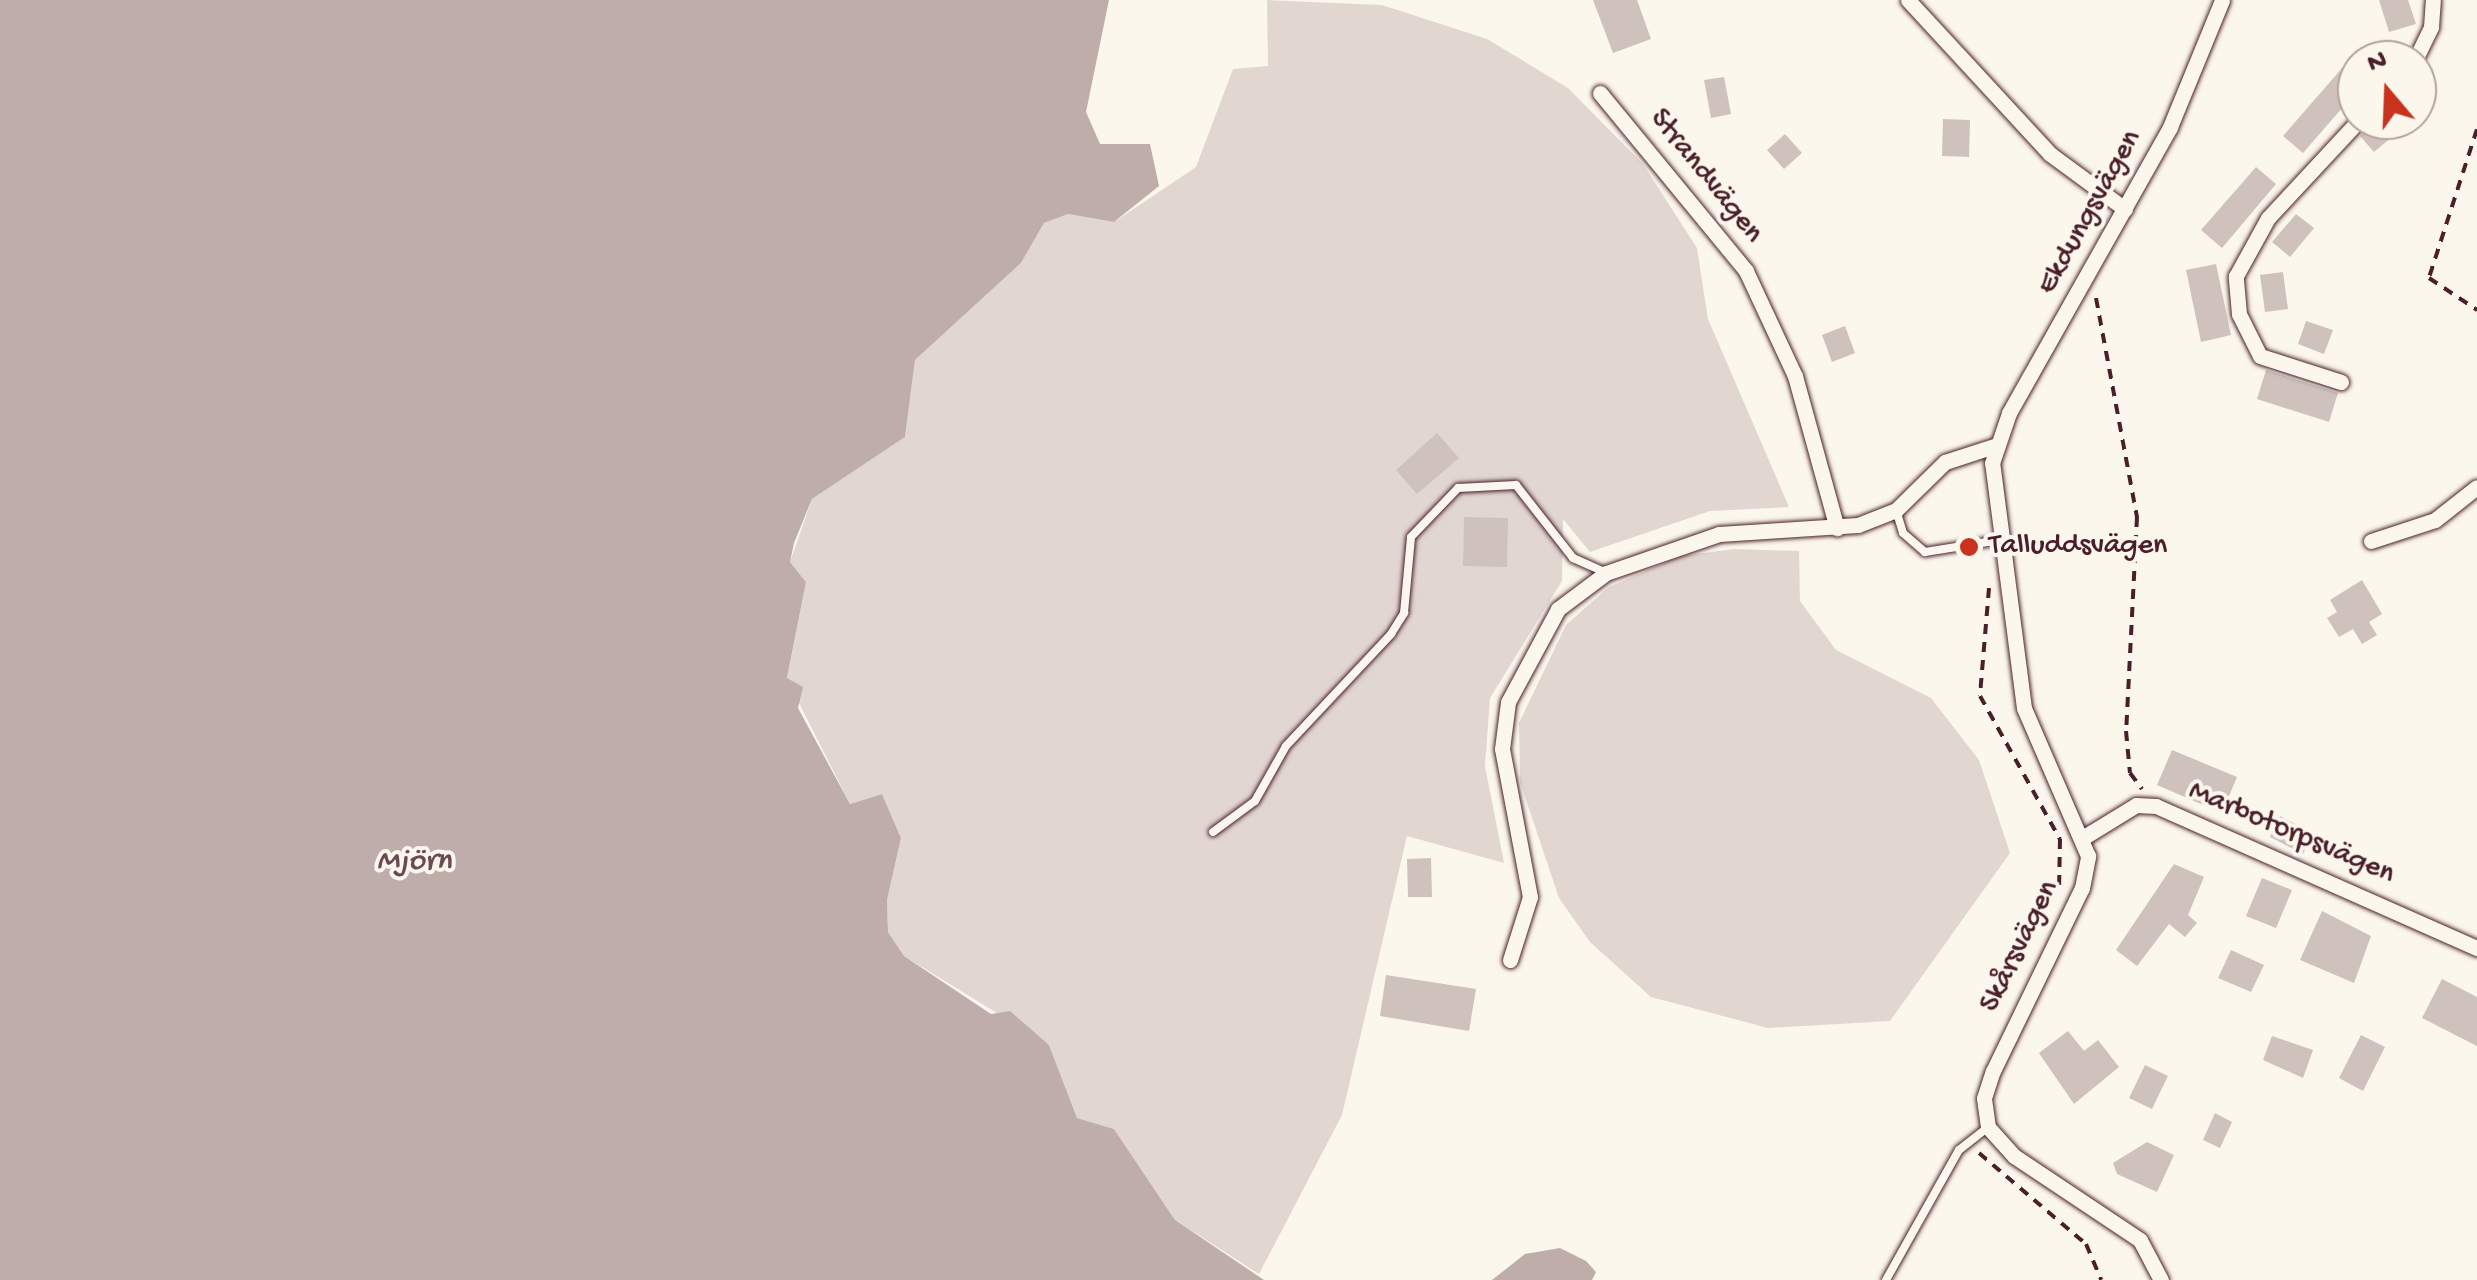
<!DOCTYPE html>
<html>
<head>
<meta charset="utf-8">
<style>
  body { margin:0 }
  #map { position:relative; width:2477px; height:1280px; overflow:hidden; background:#fbf7ec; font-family:"Gochi Hand",sans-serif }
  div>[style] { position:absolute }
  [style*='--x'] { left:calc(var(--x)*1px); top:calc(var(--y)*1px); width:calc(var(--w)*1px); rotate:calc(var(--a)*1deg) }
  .green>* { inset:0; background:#e2d7d0 }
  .water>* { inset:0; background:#bfadaa }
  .building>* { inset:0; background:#cfc2bc }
  .path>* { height:4px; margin-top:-2px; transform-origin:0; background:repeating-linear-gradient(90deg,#4a1f2b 0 10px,transparent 0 18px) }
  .roads { filter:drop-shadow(0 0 2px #4a1f2b) drop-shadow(0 0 2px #4a1f2b) }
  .service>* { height:8px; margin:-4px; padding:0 4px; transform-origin:4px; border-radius:4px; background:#fbf7ec }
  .minor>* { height:15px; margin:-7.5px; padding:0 7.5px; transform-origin:7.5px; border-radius:7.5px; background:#fbf7ec }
  .dots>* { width:28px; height:28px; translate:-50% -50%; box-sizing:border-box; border:5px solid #fbf7ec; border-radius:50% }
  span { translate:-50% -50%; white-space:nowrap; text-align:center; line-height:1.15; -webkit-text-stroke:8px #fbf7ec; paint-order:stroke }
  .street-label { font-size:30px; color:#4a1f2b }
  .poi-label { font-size:30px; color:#4a1f2b }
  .left { translate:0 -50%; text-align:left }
  .water-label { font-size:32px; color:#6d4a51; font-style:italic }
  .north { position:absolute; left:2337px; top:40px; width:100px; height:100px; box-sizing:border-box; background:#fbf7ec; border:2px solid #b4a19f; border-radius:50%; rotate:341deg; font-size:28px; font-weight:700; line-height:40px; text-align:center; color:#4a1f2b }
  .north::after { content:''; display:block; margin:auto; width:35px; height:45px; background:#c8321e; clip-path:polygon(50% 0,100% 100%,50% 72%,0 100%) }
</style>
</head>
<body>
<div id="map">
  <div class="green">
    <i style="clip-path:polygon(1267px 0,1382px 5px,1487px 39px,1568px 88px,1643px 164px,1697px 248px,1708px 319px,1789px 507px,1710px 511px,1590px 552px,1563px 519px,1562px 581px,1490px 698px,1485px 766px,1504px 863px,1407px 836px,1342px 1115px,1259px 1274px,1175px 1220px,1114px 1129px,1077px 1118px,1049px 1045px,904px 956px,888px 932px,887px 900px,901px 838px,882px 794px,850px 804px,787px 679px,806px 582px,790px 562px,812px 499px,905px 437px,915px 360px,1021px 263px,1044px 223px,1068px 214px,1114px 222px,1196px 167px,1233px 69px,1268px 66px)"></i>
    <i style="clip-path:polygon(1734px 549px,1799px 551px,1800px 601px,1836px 650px,1931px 698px,1979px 760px,2010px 853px,1890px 1021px,1768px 1028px,1651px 997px,1590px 942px,1559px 898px,1520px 782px,1519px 723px,1566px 625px,1609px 587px,1681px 556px)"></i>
  </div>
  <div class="water">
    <i style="clip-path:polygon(0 0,1109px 0,1086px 112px,1100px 144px,1150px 144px,1159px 186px,1114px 222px,1068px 214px,1044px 223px,1021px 263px,915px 360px,905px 437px,812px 499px,794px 543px,790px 562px,806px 582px,787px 678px,803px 687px,798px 708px,850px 804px,882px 794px,901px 838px,887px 900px,888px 932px,904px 956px,991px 1014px,1010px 1011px,1049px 1045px,1077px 1118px,1114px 1129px,1175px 1220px,1264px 1280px,0 1280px)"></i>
    <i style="clip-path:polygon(1560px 1248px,1586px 1261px,1596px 1272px,1592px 1280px,1492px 1280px,1525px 1254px)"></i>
  </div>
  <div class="building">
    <i style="clip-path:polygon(1593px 0,1637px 0,1651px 39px,1613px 53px)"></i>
    <i style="clip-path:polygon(2379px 0,2408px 0,2416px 24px,2389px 32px)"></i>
    <i style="clip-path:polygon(2357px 51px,2357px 91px,2303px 153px,2283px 136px)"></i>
    <i style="clip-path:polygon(1724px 77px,1731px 114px,1711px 118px,1704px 80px)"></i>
    <i style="clip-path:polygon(1943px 119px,1970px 120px,1969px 157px,1942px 156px)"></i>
    <i style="clip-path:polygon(2380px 120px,2412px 120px,2374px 152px,2360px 136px)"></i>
    <i style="clip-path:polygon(1785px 134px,1802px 153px,1784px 169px,1767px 150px)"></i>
    <i style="clip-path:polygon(2256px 167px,2276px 184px,2222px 248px,2201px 230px)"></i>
    <i style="clip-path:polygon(2296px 214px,2314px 228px,2290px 257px,2272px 242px)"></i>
    <i style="clip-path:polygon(2216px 264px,2231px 335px,2201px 342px,2186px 270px)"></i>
    <i style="clip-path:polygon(2283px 272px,2288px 309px,2265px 312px,2260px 275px)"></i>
    <i style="clip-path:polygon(2306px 321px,2333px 330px,2324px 354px,2298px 344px)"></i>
    <i style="clip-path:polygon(1845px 326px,1855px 353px,1832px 362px,1822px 335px)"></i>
    <i style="clip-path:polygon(2266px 370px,2338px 393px,2329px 422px,2257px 399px)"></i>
    <i style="clip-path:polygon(1437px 433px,1459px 458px,1417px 494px,1396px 470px)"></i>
    <i style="clip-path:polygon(1464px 517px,1508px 518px,1507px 567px,1463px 566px)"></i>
    <i style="clip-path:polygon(2362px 580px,2382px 614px,2369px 622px,2377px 635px,2362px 644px,2353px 629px,2339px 637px,2327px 618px,2337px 612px,2330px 600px)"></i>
    <i style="clip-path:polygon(2172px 750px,2237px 777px,2222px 813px,2157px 785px)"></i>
    <i style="clip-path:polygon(2280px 816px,2313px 833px,2303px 854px,2270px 837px)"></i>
    <i style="clip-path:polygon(1431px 858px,1432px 897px,1408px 897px,1407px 859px)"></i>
    <i style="clip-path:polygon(2174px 864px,2204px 877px,2188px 915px,2197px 923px,2185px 937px,2169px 924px,2137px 966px,2116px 950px)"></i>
    <i style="clip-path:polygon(2262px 878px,2292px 890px,2276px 928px,2246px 916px)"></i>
    <i style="clip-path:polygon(2322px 911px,2371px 936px,2354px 983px,2300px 960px)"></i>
    <i style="clip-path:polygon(2231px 950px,2264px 965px,2251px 992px,2218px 978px)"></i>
    <i style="clip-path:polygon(1386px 975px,1476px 989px,1469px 1031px,1380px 1016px)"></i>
    <i style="clip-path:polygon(2442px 979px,2477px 997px,2477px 1046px,2422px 1018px)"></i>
    <i style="clip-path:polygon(2068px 1031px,2084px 1051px,2098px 1040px,2119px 1067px,2074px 1104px,2039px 1053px)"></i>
    <i style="clip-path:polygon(2361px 1035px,2385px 1047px,2363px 1091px,2339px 1078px)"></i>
    <i style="clip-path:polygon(2272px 1036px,2313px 1050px,2303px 1078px,2263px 1060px)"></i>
    <i style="clip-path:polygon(2145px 1065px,2168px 1076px,2152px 1109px,2129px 1098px)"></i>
    <i style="clip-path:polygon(2215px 1113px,2232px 1122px,2220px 1148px,2203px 1140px)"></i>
    <i style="clip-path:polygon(2147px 1142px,2174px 1155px,2157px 1192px,2117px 1174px,2113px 1163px)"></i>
  </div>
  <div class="path">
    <i style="--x:2477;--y:129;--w:157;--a:107.9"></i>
    <i style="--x:2429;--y:278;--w:58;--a:33.7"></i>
    <i style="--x:2096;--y:298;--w:223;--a:79.4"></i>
    <i style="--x:2137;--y:517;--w:214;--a:92.9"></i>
    <i style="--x:2126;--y:731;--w:42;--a:84.6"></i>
    <i style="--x:2130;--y:773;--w:20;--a:53"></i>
    <i style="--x:1989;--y:588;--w:108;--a:94.8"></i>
    <i style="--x:1980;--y:696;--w:164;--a:60.8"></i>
    <i style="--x:2060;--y:839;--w:52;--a:91.1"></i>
    <i style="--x:1979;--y:1153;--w:140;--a:40.4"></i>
    <i style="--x:2086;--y:1244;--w:39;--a:67"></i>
  </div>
  <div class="roads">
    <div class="service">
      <i style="--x:1896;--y:510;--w:24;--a:73"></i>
      <i style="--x:1903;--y:533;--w:29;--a:41"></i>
      <i style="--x:1925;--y:552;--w:76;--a:-9.1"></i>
      <i style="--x:1213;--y:832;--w:52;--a:-36.4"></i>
      <i style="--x:1255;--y:801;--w:63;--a:-60.6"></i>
      <i style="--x:1286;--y:746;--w:154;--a:-46.8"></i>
      <i style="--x:1391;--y:634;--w:25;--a:-58"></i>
      <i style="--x:1404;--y:613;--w:76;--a:-84.7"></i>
      <i style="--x:1411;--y:537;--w:68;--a:-46.2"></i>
      <i style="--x:1458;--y:488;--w:58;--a:-3"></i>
      <i style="--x:1516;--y:485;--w:93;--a:52"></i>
      <i style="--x:1573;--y:558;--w:36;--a:24"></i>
      <i style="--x:1886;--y:1280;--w:149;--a:-60.7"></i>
      <i style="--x:1959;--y:1150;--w:37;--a:-38"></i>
    </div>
    <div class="minor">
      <i style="--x:1908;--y:0;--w:209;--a:47.3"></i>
      <i style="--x:2050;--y:154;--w:93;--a:36.3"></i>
      <i style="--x:2415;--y:60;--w:37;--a:-64"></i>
      <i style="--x:2431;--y:27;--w:27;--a:-86"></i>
      <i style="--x:1600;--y:93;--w:230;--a:50.6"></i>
      <i style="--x:1746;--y:271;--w:116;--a:65"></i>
      <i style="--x:1795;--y:376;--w:158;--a:74.6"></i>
      <i style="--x:2341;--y:382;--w:85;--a:-162.2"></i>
      <i style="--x:2260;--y:356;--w:47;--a:-116.6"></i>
      <i style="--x:2239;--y:314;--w:38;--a:-95"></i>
      <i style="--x:2236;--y:276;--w:66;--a:-61.1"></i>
      <i style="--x:2268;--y:218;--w:134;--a:-47.1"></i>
      <i style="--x:2371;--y:541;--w:67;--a:-18.2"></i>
      <i style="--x:2435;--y:520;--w:53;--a:-38.2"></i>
      <i style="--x:2084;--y:837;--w:61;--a:-31.6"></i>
      <i style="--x:2136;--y:805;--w:20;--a:3"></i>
      <i style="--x:2156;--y:806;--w:351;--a:23.9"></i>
      <i style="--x:1510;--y:960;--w:66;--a:-72.4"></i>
      <i style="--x:1530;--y:897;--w:151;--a:-100.7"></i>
      <i style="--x:1502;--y:749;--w:47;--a:-82.7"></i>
      <i style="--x:1508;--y:702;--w:106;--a:-61.7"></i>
      <i style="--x:1558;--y:609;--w:60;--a:-36.9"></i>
      <i style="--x:1606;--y:573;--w:120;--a:-19"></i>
      <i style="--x:1719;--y:534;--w:139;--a:-3.7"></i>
      <i style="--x:1858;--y:525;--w:41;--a:-21.5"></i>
      <i style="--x:1896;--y:510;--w:69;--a:-44.4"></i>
      <i style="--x:1945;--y:462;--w:52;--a:-18.1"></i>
      <i style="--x:2161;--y:1280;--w:45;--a:-117.7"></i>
      <i style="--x:2140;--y:1240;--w:151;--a:-146.3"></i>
      <i style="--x:2014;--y:1156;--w:39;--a:-132"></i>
      <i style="--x:1988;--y:1127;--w:29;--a:-98"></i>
      <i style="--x:1984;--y:1098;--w:28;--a:-72"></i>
      <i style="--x:1993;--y:1071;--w:203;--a:-64.1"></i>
      <i style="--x:2082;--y:888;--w:33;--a:-79"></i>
      <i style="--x:2088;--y:856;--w:161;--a:-113.4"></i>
      <i style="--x:2024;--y:708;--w:247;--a:-97.4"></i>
      <i style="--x:1992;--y:463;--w:53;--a:-71.2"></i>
      <i style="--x:2009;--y:413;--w:328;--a:-60.6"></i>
      <i style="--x:2170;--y:127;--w:137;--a:-67.7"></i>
    </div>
  </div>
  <div class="dots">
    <i style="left:1969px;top:547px;background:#c8321e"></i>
  </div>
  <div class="street-label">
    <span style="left:1705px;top:177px;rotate:51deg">Strandvägen</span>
    <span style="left:2091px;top:213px;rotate:-61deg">Ekdungsvägen</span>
    <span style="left:2291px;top:834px;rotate:23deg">Marbotorpsvägen</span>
    <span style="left:2021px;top:947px;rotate:-64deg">Skårsvägen</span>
  </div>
  <div class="poi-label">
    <span class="left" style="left:1989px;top:547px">Talluddsvägen</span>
  </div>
  <div class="water-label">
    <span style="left:414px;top:862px">Mjörn</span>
  </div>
  <div class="north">N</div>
</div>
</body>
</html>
